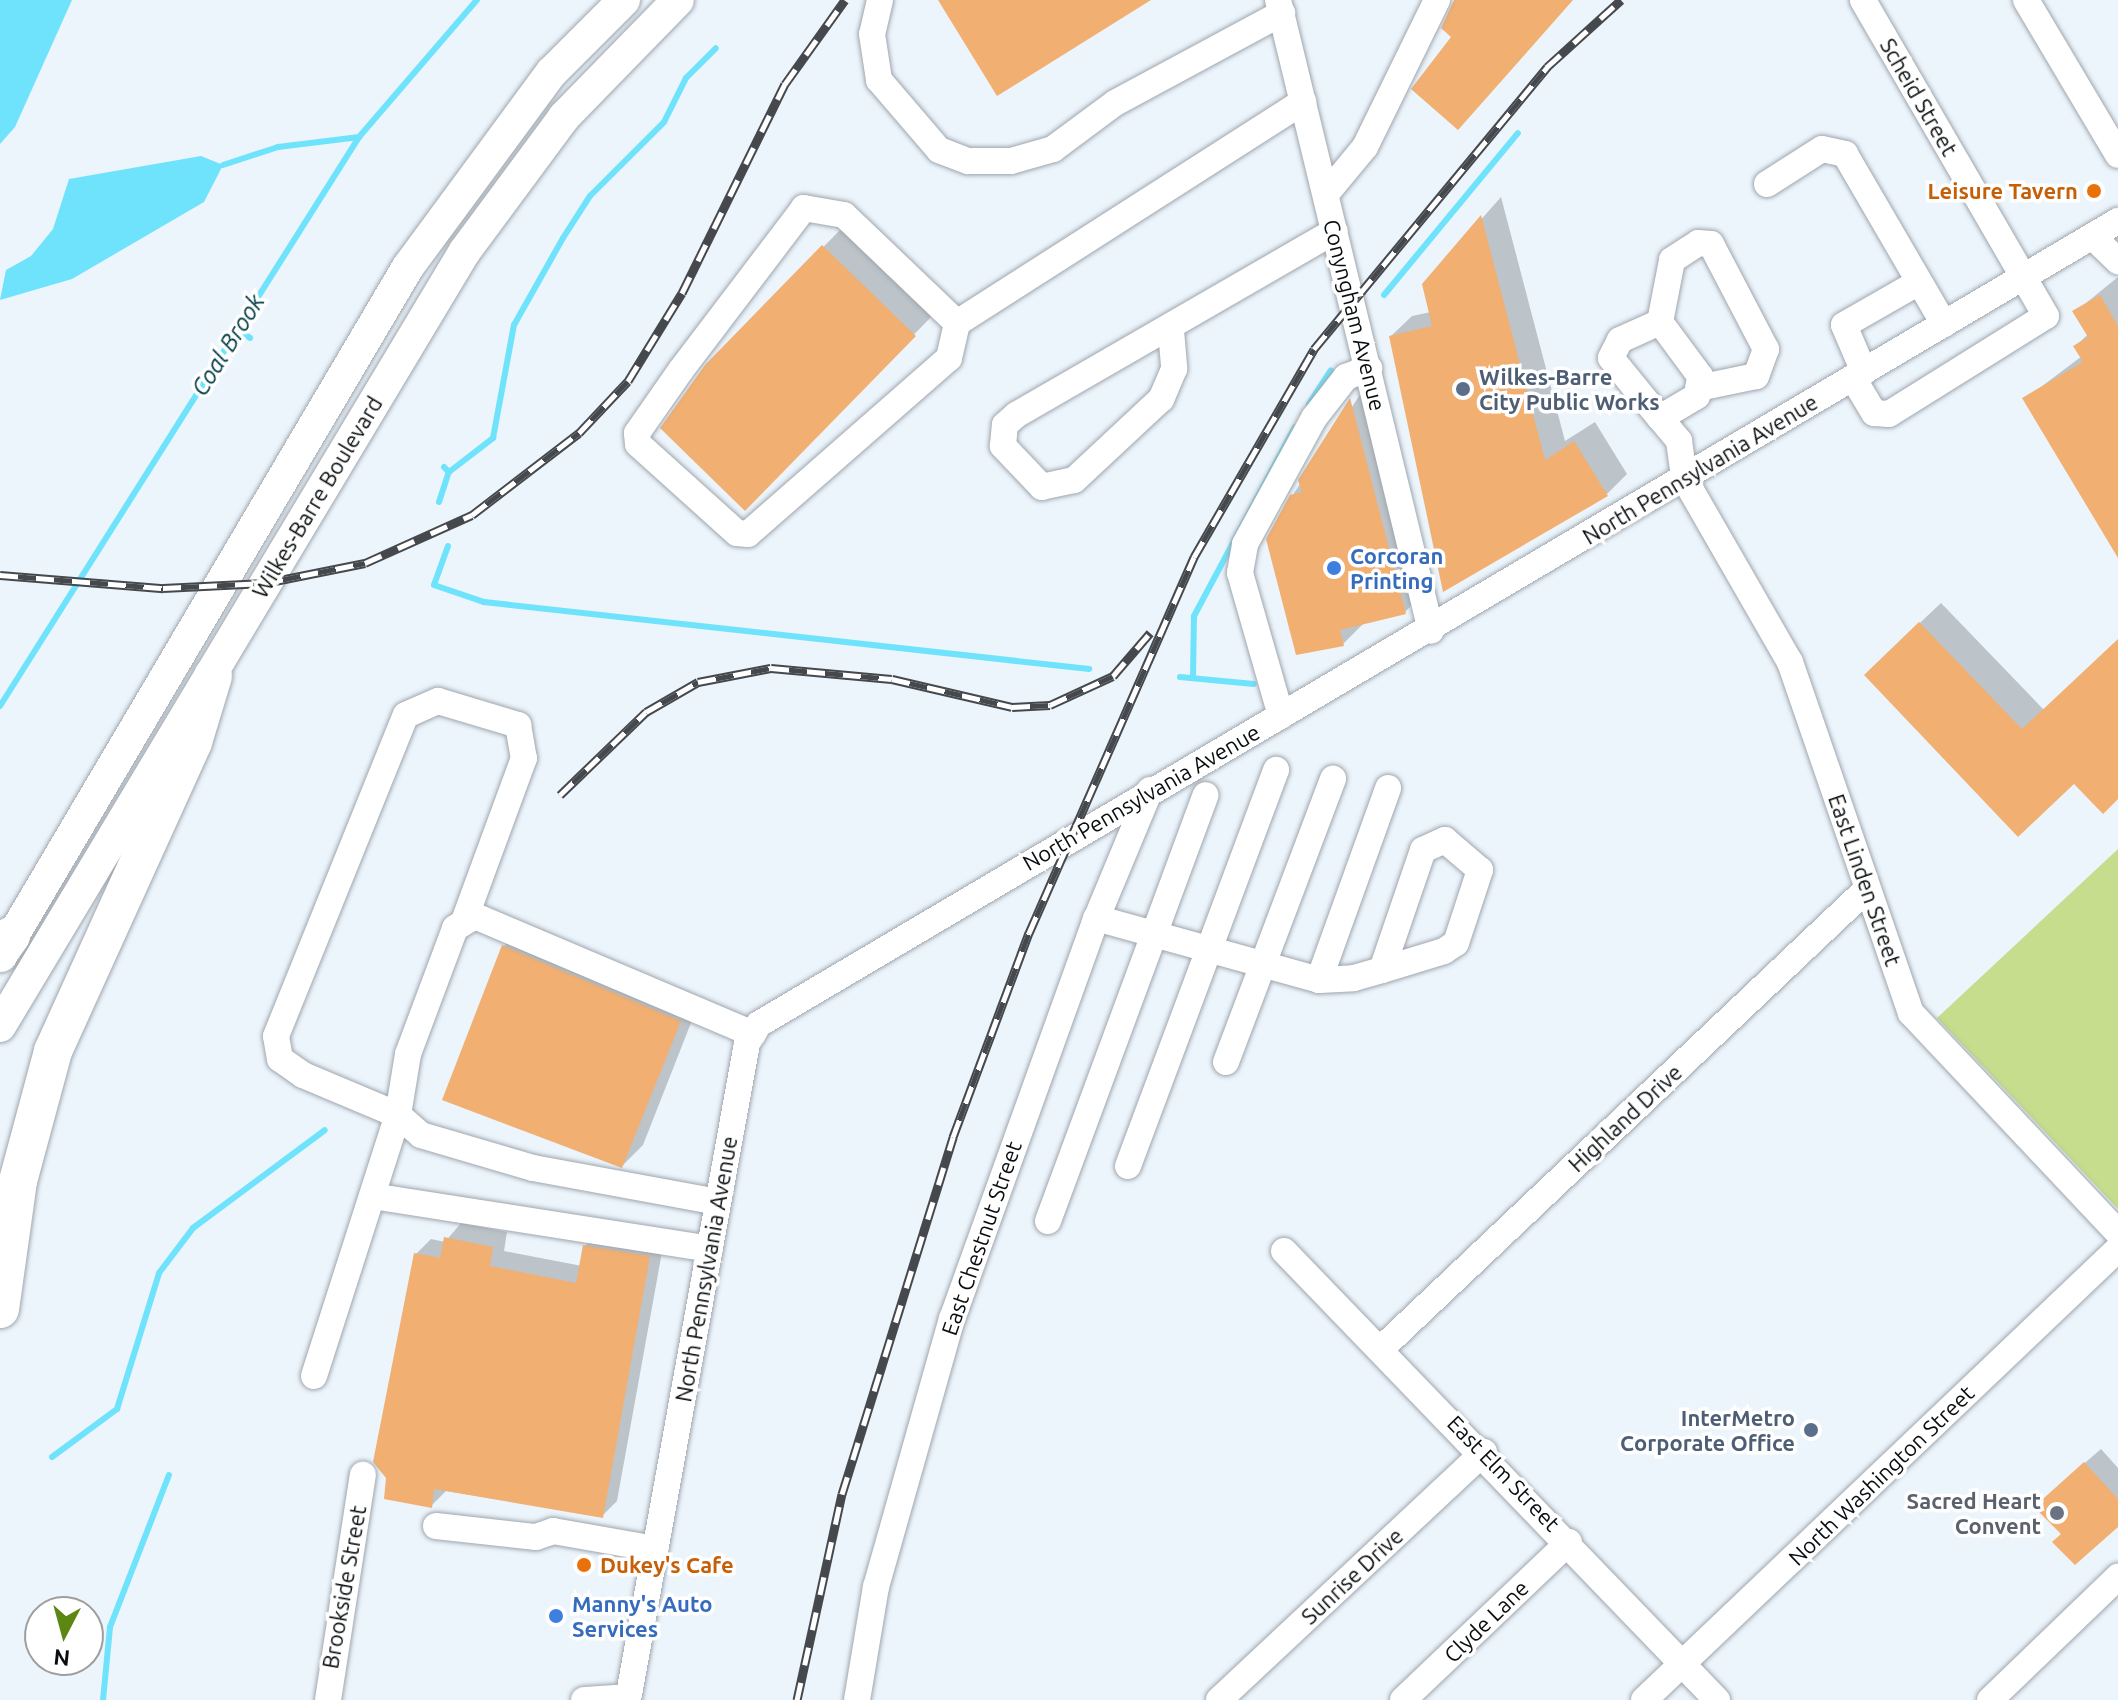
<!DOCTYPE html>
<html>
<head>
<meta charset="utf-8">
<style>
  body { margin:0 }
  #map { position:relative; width:2118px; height:1700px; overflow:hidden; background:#ecf4fc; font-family:Ubuntu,sans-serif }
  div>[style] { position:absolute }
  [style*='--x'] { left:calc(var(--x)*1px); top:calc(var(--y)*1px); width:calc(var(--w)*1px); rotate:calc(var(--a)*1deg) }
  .green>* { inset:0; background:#c5dd8c }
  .water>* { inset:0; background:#6ee3fb }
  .shadow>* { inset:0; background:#0003 }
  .stream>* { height:6px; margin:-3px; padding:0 3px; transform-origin:3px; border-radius:3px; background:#6ee3fb }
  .building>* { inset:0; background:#f1af71 }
  .roads { filter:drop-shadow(0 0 2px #9fa6ad) drop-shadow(0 0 2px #9fa6ad) }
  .minor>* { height:26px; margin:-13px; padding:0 13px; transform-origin:13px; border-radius:13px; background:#fff }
  .major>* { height:32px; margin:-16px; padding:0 16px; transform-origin:16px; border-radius:16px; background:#fff }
  .highway>* { height:38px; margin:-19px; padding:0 19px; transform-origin:19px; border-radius:19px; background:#fff }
  .rail>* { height:9px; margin-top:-4.5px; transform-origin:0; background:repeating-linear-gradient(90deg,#fff 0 18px,#45494d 0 36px); box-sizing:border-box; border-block:2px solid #45494d }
  .dots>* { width:22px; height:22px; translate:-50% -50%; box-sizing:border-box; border:4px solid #fff; border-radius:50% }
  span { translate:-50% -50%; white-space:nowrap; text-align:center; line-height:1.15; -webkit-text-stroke:7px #fff; paint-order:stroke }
  .street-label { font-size:22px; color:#0a0d0f }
  .food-label { font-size:22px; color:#c56008; font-weight:700 }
  .right { translate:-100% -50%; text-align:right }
  .left { translate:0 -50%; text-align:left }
  .service-label { font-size:22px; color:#4e5e75; font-weight:700 }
  .shop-label { font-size:22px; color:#366cbe; font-weight:700 }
  .worship-label { font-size:22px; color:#5b616d; font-weight:700 }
  .water-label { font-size:24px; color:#023c46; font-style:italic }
  .north { position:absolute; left:24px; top:1596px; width:80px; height:80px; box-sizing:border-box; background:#fff; border:2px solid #9d9e9f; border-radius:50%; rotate:186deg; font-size:22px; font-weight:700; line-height:32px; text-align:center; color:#0a0d0f }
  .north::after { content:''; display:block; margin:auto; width:28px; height:36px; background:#5d8713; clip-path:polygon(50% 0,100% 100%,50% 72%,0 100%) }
</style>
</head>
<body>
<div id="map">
  <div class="green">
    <i style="clip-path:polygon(2118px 849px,2118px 1209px,1937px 1018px)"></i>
  </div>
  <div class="water">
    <i style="clip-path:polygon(0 0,72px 0,15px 127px,0 144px)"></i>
    <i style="clip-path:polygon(201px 156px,223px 165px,204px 202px,72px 279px,0 300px,6px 270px,31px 256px,53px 229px,69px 179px)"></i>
  </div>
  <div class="shadow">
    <i style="clip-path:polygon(1501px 197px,1565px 441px,1595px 422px,1627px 474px,1606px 495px,1444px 588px,1391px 336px,1412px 316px,1431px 312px,1424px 284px)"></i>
    <i style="clip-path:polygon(844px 226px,934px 314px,745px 508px,706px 366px)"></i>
    <i style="clip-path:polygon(2118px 277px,2118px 554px,2025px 399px,2082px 356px,2076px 346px,2088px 334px,2075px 312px)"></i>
    <i style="clip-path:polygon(1370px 380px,1425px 591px,1405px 612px,1364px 623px,1343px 644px,1292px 496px)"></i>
    <i style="clip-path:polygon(1941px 603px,2044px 710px,2118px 640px,2118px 797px,2074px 781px,1887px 654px)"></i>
    <i style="clip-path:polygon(525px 926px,700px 1000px,643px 1145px,622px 1166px,504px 946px)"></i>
    <i style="clip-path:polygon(461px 1223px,507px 1232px,504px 1251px,582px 1266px,585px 1246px,601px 1231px,664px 1241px,617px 1501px,602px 1516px,446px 1491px,431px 1506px,416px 1254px,431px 1239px,445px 1242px)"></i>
    <i style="clip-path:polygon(2101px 1449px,2118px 1468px,2118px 1524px,2063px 1533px,2051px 1492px)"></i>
  </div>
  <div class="stream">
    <i style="--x:223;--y:165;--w:58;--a:-18.1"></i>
    <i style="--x:278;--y:147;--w:82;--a:-7"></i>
    <i style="--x:1384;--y:295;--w:210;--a:-50.4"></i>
    <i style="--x:239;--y:331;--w:13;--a:32"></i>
    <i style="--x:1309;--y:404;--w:40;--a:-57.1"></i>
    <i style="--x:449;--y:472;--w:56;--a:-37.7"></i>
    <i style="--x:493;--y:438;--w:115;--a:-79.5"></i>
    <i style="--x:514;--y:325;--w:100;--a:-60.6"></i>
    <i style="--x:563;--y:238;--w:50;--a:-57.3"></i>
    <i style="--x:590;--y:196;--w:105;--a:-45"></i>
    <i style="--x:664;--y:122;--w:49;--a:-63.4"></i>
    <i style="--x:686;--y:78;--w:42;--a:-45"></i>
    <i style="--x:439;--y:502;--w:32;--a:-72"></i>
    <i style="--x:449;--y:472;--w:7;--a:-135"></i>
    <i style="--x:448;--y:546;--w:41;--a:109.7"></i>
    <i style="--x:434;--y:585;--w:53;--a:18.8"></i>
    <i style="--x:484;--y:602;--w:609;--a:6.32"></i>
    <i style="--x:1180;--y:677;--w:74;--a:5.4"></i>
    <i style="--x:1193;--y:678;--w:62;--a:-89.1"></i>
    <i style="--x:1194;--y:616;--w:214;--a:-61.9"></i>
    <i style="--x:0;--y:706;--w:673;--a:-57.75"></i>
    <i style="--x:359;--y:137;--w:181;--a:-49.3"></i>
    <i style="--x:52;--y:1457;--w:81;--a:-36.4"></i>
    <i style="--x:117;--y:1409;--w:142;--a:-72.8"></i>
    <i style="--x:159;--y:1273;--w:56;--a:-52.9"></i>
    <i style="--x:193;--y:1228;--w:164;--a:-36.6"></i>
    <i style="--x:103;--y:1700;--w:73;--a:-84.5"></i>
    <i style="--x:110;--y:1627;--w:163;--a:-68.8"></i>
  </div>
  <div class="building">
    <i style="clip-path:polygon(938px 0,1151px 0,997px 96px)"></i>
    <i style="clip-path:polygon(1454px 0,1573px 0,1458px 130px,1411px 89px,1451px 37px,1441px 28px)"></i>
    <i style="clip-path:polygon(1481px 215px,1545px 460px,1574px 441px,1608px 496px,1443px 592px,1389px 336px,1432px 326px,1422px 284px)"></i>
    <i style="clip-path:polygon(822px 245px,916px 336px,745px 511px,660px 428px,705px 365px)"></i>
    <i style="clip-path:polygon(2100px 295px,2118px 326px,2118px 558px,2022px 398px,2083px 362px,2073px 346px,2088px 337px,2072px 311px)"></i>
    <i style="clip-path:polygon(1350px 398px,1406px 614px,1340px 630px,1344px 646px,1296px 655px,1266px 539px,1290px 495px,1302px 492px,1298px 480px)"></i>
    <i style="clip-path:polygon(1919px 622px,2022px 729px,2118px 639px,2118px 799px,2103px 814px,2074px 784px,2018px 837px,1864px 675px)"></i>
    <i style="clip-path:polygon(502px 945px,681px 1021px,622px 1168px,442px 1100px)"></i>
    <i style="clip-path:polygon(444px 1237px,493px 1247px,490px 1266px,576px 1283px,583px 1245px,650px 1256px,603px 1518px,434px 1489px,432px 1508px,384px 1499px,386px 1478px,373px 1462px,414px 1253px,440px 1258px)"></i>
    <i style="clip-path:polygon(2084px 1462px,2118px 1499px,2118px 1527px,2075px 1565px,2052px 1542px,2061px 1534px,2034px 1507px)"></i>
  </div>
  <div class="roads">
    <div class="minor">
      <i style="--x:880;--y:0;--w:35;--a:103"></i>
      <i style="--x:872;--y:34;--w:47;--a:81.3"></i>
      <i style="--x:879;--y:80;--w:92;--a:49.4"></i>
      <i style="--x:939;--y:150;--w:31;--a:21"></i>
      <i style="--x:968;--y:161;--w:43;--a:0"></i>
      <i style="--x:1011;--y:161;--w:44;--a:-15.9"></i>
      <i style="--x:1053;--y:149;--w:77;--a:-36.6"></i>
      <i style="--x:1115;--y:103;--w:190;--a:-28.3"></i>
      <i style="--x:1278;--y:0;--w:649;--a:76.37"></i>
      <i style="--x:2026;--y:0;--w:180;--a:59.3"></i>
      <i style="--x:1767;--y:184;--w:65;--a:-32.5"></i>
      <i style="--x:1822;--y:149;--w:24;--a:12"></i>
      <i style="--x:1845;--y:154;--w:197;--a:59.8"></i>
      <i style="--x:1326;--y:194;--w:61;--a:-50.3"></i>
      <i style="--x:1365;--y:147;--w:164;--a:-63.9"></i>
      <i style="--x:2093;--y:237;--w:35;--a:44"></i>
      <i style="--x:1660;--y:322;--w:63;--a:-79"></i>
      <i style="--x:1672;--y:260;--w:31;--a:-33"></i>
      <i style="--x:1698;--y:243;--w:13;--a:4"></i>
      <i style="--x:1711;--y:244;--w:119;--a:62.4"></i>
      <i style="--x:1766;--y:349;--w:29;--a:110"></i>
      <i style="--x:1756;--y:376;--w:59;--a:168.3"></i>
      <i style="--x:957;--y:323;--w:156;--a:-136.3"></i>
      <i style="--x:844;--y:215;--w:41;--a:-170.1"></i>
      <i style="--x:804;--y:208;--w:203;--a:127.2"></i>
      <i style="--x:681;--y:370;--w:77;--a:124.9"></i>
      <i style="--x:637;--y:433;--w:11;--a:85"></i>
      <i style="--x:638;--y:444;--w:133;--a:42"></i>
      <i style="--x:737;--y:533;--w:11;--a:5"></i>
      <i style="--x:748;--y:534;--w:267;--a:-41.2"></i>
      <i style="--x:949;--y:358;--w:36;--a:-77"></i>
      <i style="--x:957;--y:323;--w:411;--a:-32.6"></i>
      <i style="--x:1171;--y:331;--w:38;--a:85"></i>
      <i style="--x:1174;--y:369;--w:33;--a:113"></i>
      <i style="--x:1161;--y:399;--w:119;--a:137"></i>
      <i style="--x:1074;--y:480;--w:33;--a:168"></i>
      <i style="--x:1042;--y:487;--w:57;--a:-133.6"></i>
      <i style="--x:1003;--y:446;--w:21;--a:-85"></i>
      <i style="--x:1005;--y:425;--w:15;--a:-42"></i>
      <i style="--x:1016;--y:415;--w:368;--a:-30"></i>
      <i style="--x:1864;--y:372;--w:51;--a:-113.1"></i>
      <i style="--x:1844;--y:325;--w:86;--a:-29.8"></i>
      <i style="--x:1853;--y:378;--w:41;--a:59"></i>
      <i style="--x:1874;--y:413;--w:15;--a:4"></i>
      <i style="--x:1889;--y:414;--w:185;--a:-32"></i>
      <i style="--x:2046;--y:316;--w:365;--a:-120.1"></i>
      <i style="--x:1660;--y:418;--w:43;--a:-30.7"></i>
      <i style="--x:1697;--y:396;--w:20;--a:-81"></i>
      <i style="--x:1700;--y:376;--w:67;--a:-126.5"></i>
      <i style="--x:1660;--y:322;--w:44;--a:155.8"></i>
      <i style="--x:1620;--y:340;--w:20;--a:117"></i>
      <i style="--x:1611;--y:358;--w:77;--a:50.8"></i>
      <i style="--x:1660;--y:418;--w:30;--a:50"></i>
      <i style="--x:1679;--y:441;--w:37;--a:82"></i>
      <i style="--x:1684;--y:478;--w:212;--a:60.1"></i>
      <i style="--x:1790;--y:662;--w:371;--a:71"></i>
      <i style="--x:1911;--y:1013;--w:302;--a:46.7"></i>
      <i style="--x:1281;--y:716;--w:149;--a:-106"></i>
      <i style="--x:1240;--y:573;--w:29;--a:-80"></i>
      <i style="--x:1245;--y:544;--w:144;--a:-61.3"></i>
      <i style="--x:1314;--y:418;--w:52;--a:-52"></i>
      <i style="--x:1346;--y:377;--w:25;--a:-21"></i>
      <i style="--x:1096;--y:918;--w:231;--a:15.5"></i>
      <i style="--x:1319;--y:980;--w:35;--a:-3"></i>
      <i style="--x:1354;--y:978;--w:29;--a:-16"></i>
      <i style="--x:1382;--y:970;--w:65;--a:-17"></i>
      <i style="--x:1444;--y:951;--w:14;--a:-34"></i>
      <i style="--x:1456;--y:943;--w:77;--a:-71.8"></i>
      <i style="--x:1480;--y:870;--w:46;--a:-139.4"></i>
      <i style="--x:1445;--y:840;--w:24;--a:156"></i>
      <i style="--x:1423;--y:850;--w:127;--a:108.9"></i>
      <i style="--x:1319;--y:980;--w:204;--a:-70.2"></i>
      <i style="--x:1226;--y:1062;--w:303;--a:-69.3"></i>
      <i style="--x:1128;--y:1166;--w:423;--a:-69.5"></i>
      <i style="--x:372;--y:1196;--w:342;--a:8.9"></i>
      <i style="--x:718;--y:1202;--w:188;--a:-169.6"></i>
      <i style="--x:533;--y:1168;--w:117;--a:-163.6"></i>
      <i style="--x:421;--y:1135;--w:30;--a:-139"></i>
      <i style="--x:398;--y:1115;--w:62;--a:-80.7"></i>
      <i style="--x:408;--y:1054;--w:134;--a:-69.5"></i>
      <i style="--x:455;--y:928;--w:23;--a:-31"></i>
      <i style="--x:475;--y:916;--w:302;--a:23"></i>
      <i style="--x:1048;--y:1221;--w:454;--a:-69.7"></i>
      <i style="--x:1284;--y:1251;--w:624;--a:46.04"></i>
      <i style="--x:1383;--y:1347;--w:666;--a:-43.42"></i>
      <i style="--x:314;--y:1376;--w:274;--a:-72.2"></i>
      <i style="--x:398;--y:1115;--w:103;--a:-157.2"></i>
      <i style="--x:303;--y:1075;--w:28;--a:-145"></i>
      <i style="--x:280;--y:1059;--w:23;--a:-100"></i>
      <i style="--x:276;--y:1036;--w:346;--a:-68"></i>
      <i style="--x:406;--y:715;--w:35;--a:-24"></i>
      <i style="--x:438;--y:701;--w:84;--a:16.7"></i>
      <i style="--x:518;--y:725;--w:34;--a:80"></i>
      <i style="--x:524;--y:758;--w:171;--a:110.2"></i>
      <i style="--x:436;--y:1526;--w:101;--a:6.3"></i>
      <i style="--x:536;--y:1537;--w:18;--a:-19"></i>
      <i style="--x:553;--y:1531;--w:104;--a:10"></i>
      <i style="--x:328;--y:1700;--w:228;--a:-81.2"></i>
      <i style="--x:584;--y:1700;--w:44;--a:-3.9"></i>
      <i style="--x:628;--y:1700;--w:668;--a:-79.73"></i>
      <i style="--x:747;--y:1043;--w:22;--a:-58"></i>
      <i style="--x:759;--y:1024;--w:1579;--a:-30.58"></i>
      <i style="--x:857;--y:1700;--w:115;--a:-80.5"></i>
      <i style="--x:876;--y:1587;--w:279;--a:-74.2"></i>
      <i style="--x:952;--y:1319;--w:422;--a:-70.2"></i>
      <i style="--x:1095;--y:922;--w:143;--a:-67.4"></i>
      <i style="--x:1219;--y:1700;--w:363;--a:-43.1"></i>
      <i style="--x:1403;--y:1700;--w:229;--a:-43.6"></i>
      <i style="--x:1644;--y:1700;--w:654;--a:-43.58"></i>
      <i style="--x:1990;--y:1700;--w:178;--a:-43.9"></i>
    </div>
    <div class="major">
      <i style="--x:1;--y:956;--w:800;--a:-59.43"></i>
      <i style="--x:408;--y:267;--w:242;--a:-53.6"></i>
      <i style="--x:552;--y:72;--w:102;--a:-45"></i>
      <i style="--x:0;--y:1026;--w:904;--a:-59.04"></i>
      <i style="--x:465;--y:251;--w:167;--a:-53.5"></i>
      <i style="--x:564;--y:117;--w:163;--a:-45.7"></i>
    </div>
    <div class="highway">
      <i style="--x:0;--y:951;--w:19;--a:-54"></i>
      <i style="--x:0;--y:1309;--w:129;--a:-82"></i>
      <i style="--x:18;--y:1181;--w:135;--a:-74.9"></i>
      <i style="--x:53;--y:1051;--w:339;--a:-65.6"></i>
      <i style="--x:193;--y:742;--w:69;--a:-73.1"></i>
    </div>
  </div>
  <div class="rail">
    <i style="--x:0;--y:575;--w:164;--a:4.6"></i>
    <i style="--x:163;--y:588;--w:102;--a:-2.8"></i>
    <i style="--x:265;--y:583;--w:102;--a:-11.3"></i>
    <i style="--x:365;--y:563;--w:117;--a:-24.2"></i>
    <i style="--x:472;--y:515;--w:135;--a:-37.5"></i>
    <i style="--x:579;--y:433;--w:71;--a:-46.7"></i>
    <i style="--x:628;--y:381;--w:103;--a:-58.5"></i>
    <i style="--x:682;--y:293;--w:233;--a:-63.8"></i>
    <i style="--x:785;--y:84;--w:103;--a:-54.5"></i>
    <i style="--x:560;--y:795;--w:120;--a:-44"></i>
    <i style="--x:646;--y:712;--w:60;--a:-30"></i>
    <i style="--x:698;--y:682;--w:74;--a:-10.9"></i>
    <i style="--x:771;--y:668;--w:121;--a:5.2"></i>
    <i style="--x:892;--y:679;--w:123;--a:13.1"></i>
    <i style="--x:1012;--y:707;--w:38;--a:-3"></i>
    <i style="--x:1050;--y:705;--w:69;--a:-24.7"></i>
    <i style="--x:1113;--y:676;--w:57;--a:-49.3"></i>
    <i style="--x:797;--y:1700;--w:211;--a:-77.7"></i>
    <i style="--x:842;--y:1494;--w:374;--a:-72.7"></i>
    <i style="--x:953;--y:1137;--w:218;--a:-69.6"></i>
    <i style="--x:1029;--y:933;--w:411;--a:-66.3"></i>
    <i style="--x:1194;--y:557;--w:240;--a:-60"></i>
    <i style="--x:1314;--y:349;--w:366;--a:-50.4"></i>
    <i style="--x:1547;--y:67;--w:100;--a:-42.2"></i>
  </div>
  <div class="dots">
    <i style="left:2094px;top:191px;background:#e8710a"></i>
    <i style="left:1463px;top:389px;background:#5c6f8a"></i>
    <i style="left:1334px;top:568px;background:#3f7fe0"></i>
    <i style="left:1811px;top:1430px;background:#5c6f8a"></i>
    <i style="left:2057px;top:1513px;background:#6b7280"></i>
    <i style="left:584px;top:1565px;background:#e8710a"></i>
    <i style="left:556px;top:1616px;background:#3f7fe0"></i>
  </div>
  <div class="street-label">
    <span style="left:1919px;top:97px;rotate:60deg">Scheid Street</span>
    <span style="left:1355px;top:315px;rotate:76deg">Conyngham Avenue</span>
    <span style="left:1700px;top:469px;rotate:-31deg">North Pennsylvania Avenue</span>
    <span style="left:317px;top:497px;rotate:-59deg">Wilkes-Barre Boulevard</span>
    <span style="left:1141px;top:797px;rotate:-30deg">North Pennsylvania Avenue</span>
    <span style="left:1865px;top:880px;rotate:71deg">East Linden Street</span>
    <span style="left:1625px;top:1118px;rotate:-43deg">Highland Drive</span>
    <span style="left:981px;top:1238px;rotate:-71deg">East Chestnut Street</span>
    <span style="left:706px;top:1269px;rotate:-80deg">North Pennsylvania Avenue</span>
    <span style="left:1504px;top:1473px;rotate:46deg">East Elm Street</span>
    <span style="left:1881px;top:1475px;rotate:-44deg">North Washington Street</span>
    <span style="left:1352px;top:1576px;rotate:-43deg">Sunrise Drive</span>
    <span style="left:344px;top:1587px;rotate:-80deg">Brookside Street</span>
    <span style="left:1486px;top:1621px;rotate:-44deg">Clyde Lane</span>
  </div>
  <div class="food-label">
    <span class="right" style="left:2078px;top:191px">Leisure Tavern</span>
    <span class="left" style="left:600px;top:1565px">Dukey's Cafe</span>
  </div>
  <div class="service-label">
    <span class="left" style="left:1479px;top:389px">Wilkes-Barre<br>City Public Works</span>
    <span class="right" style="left:1795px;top:1430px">InterMetro<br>Corporate Office</span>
  </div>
  <div class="shop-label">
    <span class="left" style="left:1350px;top:568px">Corcoran<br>Printing</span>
    <span class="left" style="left:572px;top:1616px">Manny's Auto<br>Services</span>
  </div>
  <div class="worship-label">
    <span class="right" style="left:2041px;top:1513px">Sacred Heart<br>Convent</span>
  </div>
  <div class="water-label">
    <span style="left:228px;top:345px;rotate:-58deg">Coal Brook</span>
  </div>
  <div class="north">N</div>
</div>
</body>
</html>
